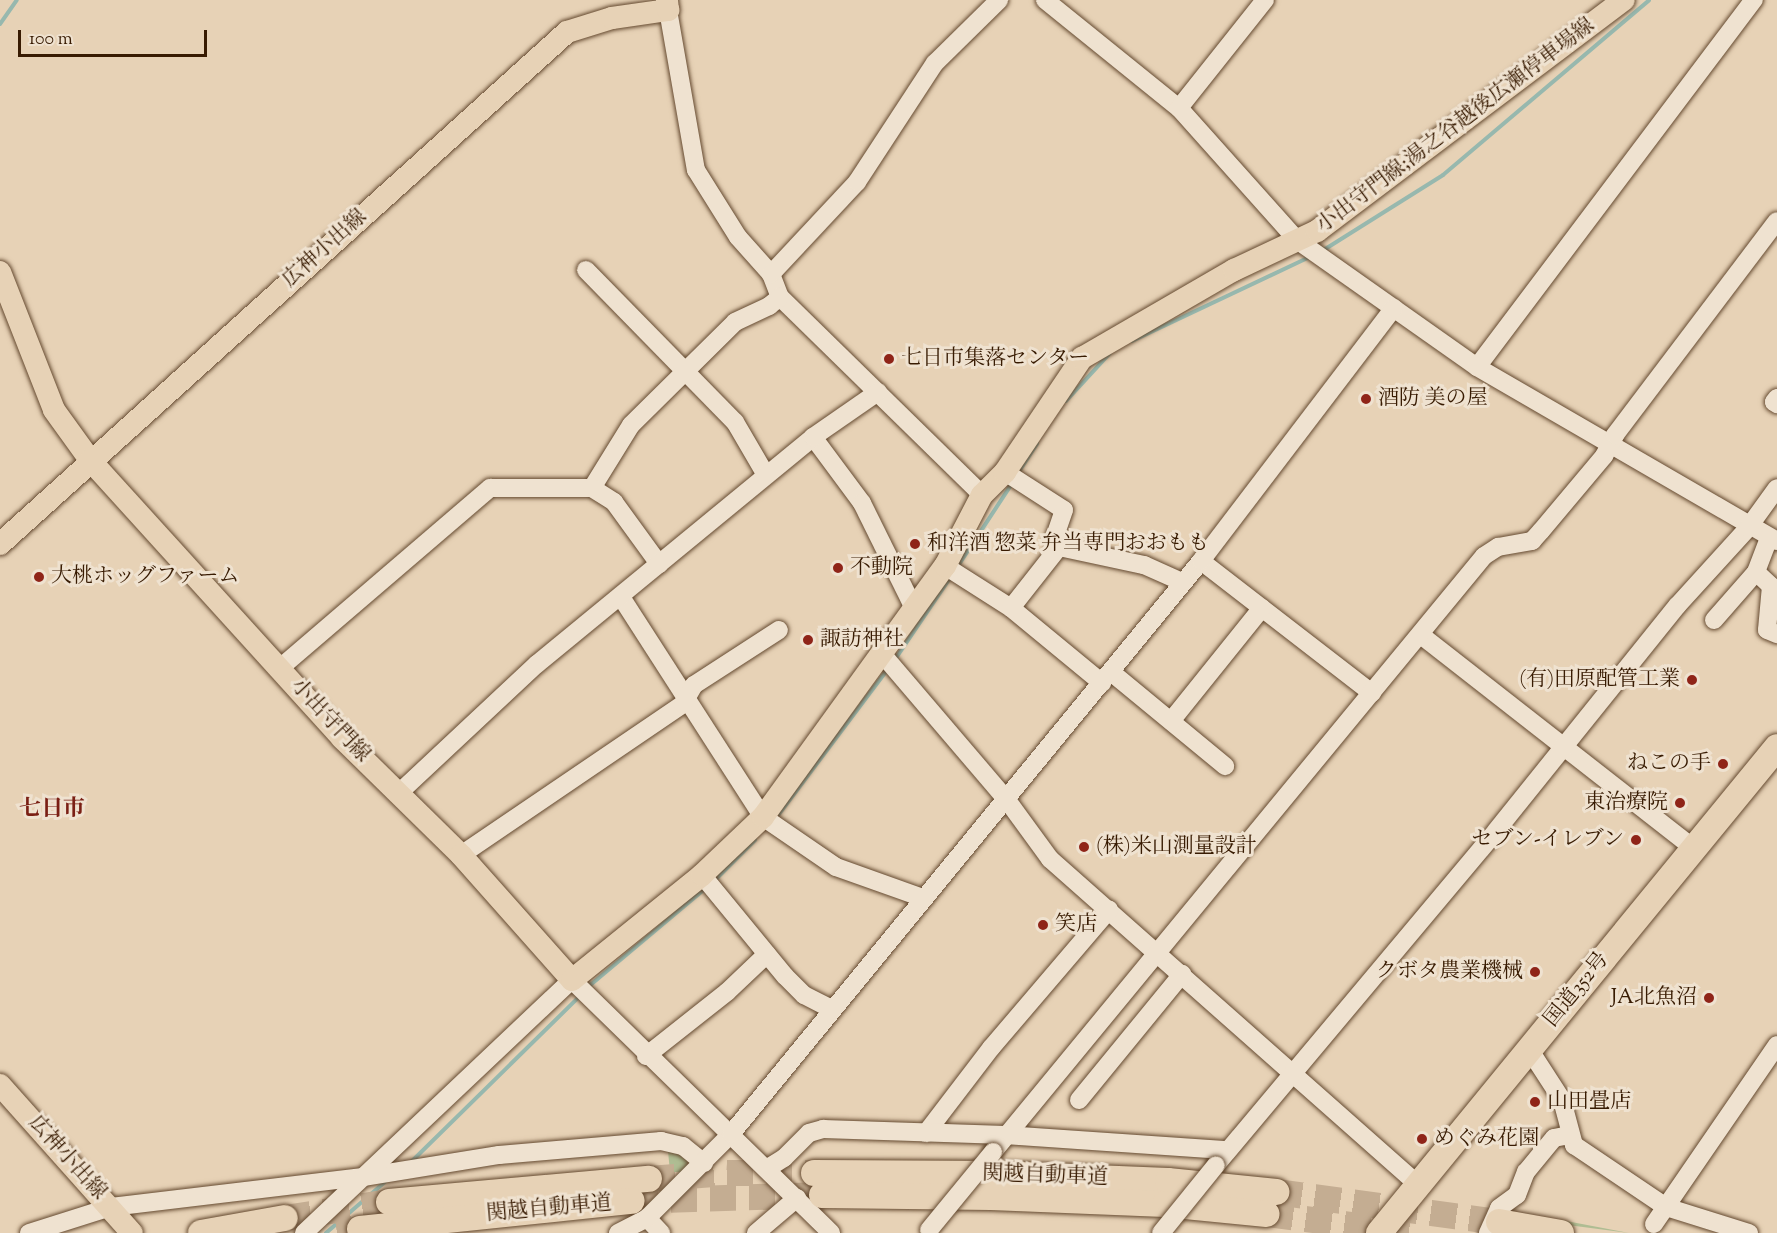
<!DOCTYPE html>
<html>
<head>
<meta charset="utf-8">
<style>
  body { margin:0 }
  #map { position:relative; width:1777px; height:1233px; overflow:hidden; background:#e7d2b6; font-family:"Sorts Mill Goudy","Noto Serif JP",serif }
  div>[style] { position:absolute }
  [style*='--x'] { left:calc(var(--x)*1px); top:calc(var(--y)*1px); width:calc(var(--w)*1px); rotate:calc(var(--a)*1deg) }
  .green>* { inset:0; background:#afbd93 }
  .stream>* { height:4px; margin:-2px; padding:0 2px; transform-origin:2px; border-radius:2px; background:#97b8ae }
  .highway-tunnel>* { height:26px; margin-top:-13px; transform-origin:0; background:repeating-linear-gradient(90deg,#c4ad92 0 26px,transparent 0 39px) }
  .roads { filter:drop-shadow(0 0 2px #64492f) drop-shadow(0 0 2px #64492f) }
  .minor>* { height:18px; margin:-9px; padding:0 9px; transform-origin:9px; border-radius:9px; background:#efe2d0 }
  .major>* { height:22px; margin:-11px; padding:0 11px; transform-origin:11px; border-radius:11px; background:#e7d2b6 }
  .highway>* { height:26px; margin:-13px; padding:0 13px; transform-origin:13px; border-radius:13px; background:#e7d2b6 }
  .bridges { filter:drop-shadow(0 0 2px #64492f) drop-shadow(0 0 2px #64492f) }
  .minor-bridge>* { height:18px; margin:-9px; padding:0 9px; transform-origin:9px; border-radius:9px; background:#efe2d0 }
  .dots>* { width:16px; height:16px; translate:-50% -50%; box-sizing:border-box; border:3px solid #efe2d0; border-radius:50% }
  span { translate:-50% -50%; white-space:nowrap; text-align:center; line-height:1.15; -webkit-text-stroke:6px #efe2d0; paint-order:stroke }
  .street-label { font-size:21px; color:#381b02 }
  .poi-label { font-size:21px; color:#381b02 }
  .left { translate:0 -50%; text-align:left }
  .right { translate:-100% -50%; text-align:right }
  .neighbourhood-label { font-size:22px; color:#7a1f14; font-weight:700 }
  .scale { position:absolute; left:18px; top:30px; width:189px; height:27px; box-sizing:border-box; border:3px solid #381b02; border-top:0; padding-left:8px; font-size:18px; line-height:21px; white-space:nowrap; color:#381b02; -webkit-text-stroke:4px #efe2d0; paint-order:stroke }
</style>
</head>
<body>
<div id="map">
  <div class="green">
    <i style="clip-path:polygon(668px 1151px,685px 1157px,690px 1164px,686px 1172px,670px 1172px)"></i>
    <i style="clip-path:polygon(1561px 1220px,1629px 1233px,1560px 1224px)"></i>
  </div>
  <div class="stream">
    <i style="--x:0;--y:24;--w:29;--a:-55"></i>
    <i style="--x:1322;--y:251;--w:143;--a:-32.1"></i>
    <i style="--x:1443;--y:175;--w:270;--a:-40.3"></i>
    <i style="--x:1132;--y:341;--w:197;--a:-25.3"></i>
    <i style="--x:1066;--y:401;--w:65;--a:-47.5"></i>
    <i style="--x:1018;--y:473;--w:35;--a:-57"></i>
    <i style="--x:958;--y:566;--w:100;--a:-56.8"></i>
    <i style="--x:894;--y:661;--w:100;--a:-56"></i>
    <i style="--x:779;--y:814;--w:181;--a:-53.1"></i>
    <i style="--x:714;--y:881;--w:58;--a:-45"></i>
    <i style="--x:588;--y:987;--w:154;--a:-40"></i>
    <i style="--x:411;--y:1162;--w:238;--a:-44.5"></i>
    <i style="--x:326;--y:1233;--w:79;--a:-40.9"></i>
  </div>
  <div class="highway-tunnel">
    <i style="--x:649;--y:1179;--w:78;--a:-4.4"></i>
    <i style="--x:727;--y:1173;--w:87;--a:0"></i>
    <i style="--x:1276;--y:1192;--w:225;--a:7.7"></i>
    <i style="--x:632;--y:1201;--w:190;--a:-1.8"></i>
    <i style="--x:1267;--y:1214;--w:148;--a:7.4"></i>
    <i style="--x:285;--y:1218;--w:105;--a:-8.7"></i>
    <i style="--x:337;--y:1233;--w:23;--a:-10"></i>
  </div>
  <div class="roads">
    <div class="minor">
      <i style="--x:1045;--y:0;--w:172;--a:38.9"></i>
      <i style="--x:1179;--y:108;--w:177;--a:48.2"></i>
      <i style="--x:1297;--y:240;--w:220;--a:35.2"></i>
      <i style="--x:1477;--y:367;--w:347;--a:30.1"></i>
      <i style="--x:668;--y:10;--w:162;--a:80.1"></i>
      <i style="--x:696;--y:170;--w:79;--a:57.9"></i>
      <i style="--x:738;--y:237;--w:50;--a:48.3"></i>
      <i style="--x:771;--y:274;--w:25;--a:69"></i>
      <i style="--x:780;--y:297;--w:283;--a:44.4"></i>
      <i style="--x:1179;--y:108;--w:138;--a:-51.5"></i>
      <i style="--x:586;--y:270;--w:213;--a:45.6"></i>
      <i style="--x:735;--y:422;--w:61;--a:59.7"></i>
      <i style="--x:771;--y:274;--w:126;--a:-46.9"></i>
      <i style="--x:857;--y:182;--w:142;--a:-56.8"></i>
      <i style="--x:935;--y:63;--w:90;--a:-44.5"></i>
      <i style="--x:1477;--y:367;--w:460;--a:-53"></i>
      <i style="--x:1777;--y:398;--w:5;--a:127"></i>
      <i style="--x:1774;--y:402;--w:4;--a:34"></i>
      <i style="--x:813;--y:437;--w:82;--a:53.4"></i>
      <i style="--x:862;--y:503;--w:115;--a:63.7"></i>
      <i style="--x:1005;--y:472;--w:70;--a:32.8"></i>
      <i style="--x:1064;--y:510;--w:31;--a:109"></i>
      <i style="--x:1054;--y:539;--w:9;--a:58"></i>
      <i style="--x:592;--y:488;--w:74;--a:-58.2"></i>
      <i style="--x:631;--y:425;--w:146;--a:-44.7"></i>
      <i style="--x:735;--y:322;--w:38;--a:-25"></i>
      <i style="--x:769;--y:306;--w:14;--a:-39"></i>
      <i style="--x:1769;--y:538;--w:36;--a:111"></i>
      <i style="--x:1756;--y:572;--w:21;--a:43"></i>
      <i style="--x:1771;--y:586;--w:44;--a:95.2"></i>
      <i style="--x:1767;--y:630;--w:11;--a:22"></i>
      <i style="--x:1201;--y:561;--w:216;--a:37.7"></i>
      <i style="--x:945;--y:566;--w:78;--a:32.5"></i>
      <i style="--x:1011;--y:608;--w:118;--a:39.5"></i>
      <i style="--x:621;--y:597;--w:262;--a:57.2"></i>
      <i style="--x:763;--y:817;--w:88;--a:34.4"></i>
      <i style="--x:836;--y:867;--w:92;--a:19.6"></i>
      <i style="--x:1011;--y:608;--w:78;--a:-51.8"></i>
      <i style="--x:1059;--y:547;--w:87;--a:12"></i>
      <i style="--x:1144;--y:565;--w:42;--a:24.1"></i>
      <i style="--x:1714;--y:620;--w:64;--a:-48.8"></i>
      <i style="--x:1422;--y:636;--w:344;--a:38"></i>
      <i style="--x:883;--y:655;--w:191;--a:49.5"></i>
      <i style="--x:1007;--y:800;--w:73;--a:53.9"></i>
      <i style="--x:1050;--y:859;--w:492;--a:41.5"></i>
      <i style="--x:280;--y:668;--w:277;--a:-40.6"></i>
      <i style="--x:490;--y:488;--w:102;--a:0"></i>
      <i style="--x:592;--y:488;--w:26;--a:32"></i>
      <i style="--x:614;--y:502;--w:77;--a:54"></i>
      <i style="--x:1111;--y:672;--w:148;--a:39.5"></i>
      <i style="--x:1171;--y:721;--w:145;--a:-51.2"></i>
      <i style="--x:400;--y:792;--w:187;--a:-43.1"></i>
      <i style="--x:537;--y:664;--w:357;--a:-39.4"></i>
      <i style="--x:813;--y:437;--w:79;--a:-34.7"></i>
      <i style="--x:461;--y:855;--w:268;--a:-34.2"></i>
      <i style="--x:683;--y:704;--w:22;--a:-60"></i>
      <i style="--x:694;--y:685;--w:101;--a:-32.9"></i>
      <i style="--x:702;--y:875;--w:131;--a:50.6"></i>
      <i style="--x:785;--y:976;--w:27;--a:45"></i>
      <i style="--x:804;--y:995;--w:30;--a:27"></i>
      <i style="--x:1529;--y:1049;--w:61;--a:57.1"></i>
      <i style="--x:1562;--y:1100;--w:47;--a:75.1"></i>
      <i style="--x:1574;--y:1145;--w:111;--a:34"></i>
      <i style="--x:1666;--y:1207;--w:87;--a:17.4"></i>
      <i style="--x:646;--y:1056;--w:103;--a:-38.3"></i>
      <i style="--x:727;--y:992;--w:55;--a:-43.5"></i>
      <i style="--x:1079;--y:1100;--w:163;--a:-50.7"></i>
      <i style="--x:926;--y:1133;--w:107;--a:-52.6"></i>
      <i style="--x:991;--y:1048;--w:182;--a:-49.5"></i>
      <i style="--x:993;--y:1152;--w:772;--a:-50.52"></i>
      <i style="--x:1484;--y:556;--w:17;--a:-33"></i>
      <i style="--x:1498;--y:547;--w:35;--a:-10"></i>
      <i style="--x:1532;--y:541;--w:13;--a:-48"></i>
      <i style="--x:1541;--y:531;--w:98;--a:-50"></i>
      <i style="--x:1604;--y:456;--w:24;--a:-62"></i>
      <i style="--x:1615;--y:435;--w:268;--a:-52.9"></i>
      <i style="--x:1216;--y:1165;--w:436;--a:-50"></i>
      <i style="--x:1496;--y:831;--w:289;--a:-51.2"></i>
      <i style="--x:1677;--y:606;--w:105;--a:-47.7"></i>
      <i style="--x:1748;--y:528;--w:49;--a:-54.1"></i>
      <i style="--x:768;--y:1168;--w:19;--a:-32"></i>
      <i style="--x:784;--y:1158;--w:35;--a:-45"></i>
      <i style="--x:809;--y:1133;--w:15;--a:-16"></i>
      <i style="--x:823;--y:1129;--w:182;--a:1.9"></i>
      <i style="--x:1005;--y:1135;--w:223;--a:3.9"></i>
      <i style="--x:647;--y:1218;--w:21;--a:47"></i>
      <i style="--x:1654;--y:1224;--w:217;--a:-55.5"></i>
      <i style="--x:29;--y:1233;--w:86;--a:-17.6"></i>
      <i style="--x:111;--y:1207;--w:254;--a:-6.8"></i>
      <i style="--x:363;--y:1177;--w:138;--a:-9.2"></i>
      <i style="--x:499;--y:1155;--w:163;--a:-4.9"></i>
      <i style="--x:661;--y:1141;--w:23;--a:13"></i>
      <i style="--x:683;--y:1146;--w:27;--a:39"></i>
      <i style="--x:304;--y:1233;--w:369;--a:-43.4"></i>
      <i style="--x:572;--y:980;--w:362;--a:44.3"></i>
      <i style="--x:618;--y:1233;--w:33;--a:-27"></i>
      <i style="--x:647;--y:1218;--w:119;--a:-45"></i>
      <i style="--x:731;--y:1134;--w:741;--a:-50.64"></i>
      <i style="--x:1201;--y:561;--w:318;--a:-52.7"></i>
      <i style="--x:756;--y:1233;--w:54;--a:-40.5"></i>
      <i style="--x:1488;--y:1233;--w:27;--a:-66"></i>
      <i style="--x:1499;--y:1208;--w:22;--a:-36"></i>
      <i style="--x:1517;--y:1195;--w:25;--a:-69"></i>
      <i style="--x:1526;--y:1172;--w:44;--a:-50.5"></i>
      <i style="--x:1554;--y:1138;--w:16;--a:-11"></i>
    </div>
    <div class="major">
      <i style="--x:0;--y:272;--w:148;--a:68.6"></i>
      <i style="--x:54;--y:410;--w:62;--a:54.2"></i>
      <i style="--x:90;--y:460;--w:375;--a:47.8"></i>
      <i style="--x:342;--y:738;--w:167;--a:44.5"></i>
      <i style="--x:461;--y:855;--w:167;--a:48.4"></i>
      <i style="--x:572;--y:980;--w:167;--a:-38.9"></i>
      <i style="--x:702;--y:875;--w:84;--a:-43.6"></i>
      <i style="--x:763;--y:817;--w:310;--a:-54.1"></i>
      <i style="--x:945;--y:566;--w:80;--a:-62.5"></i>
      <i style="--x:982;--y:495;--w:33;--a:-45"></i>
      <i style="--x:1005;--y:472;--w:138;--a:-56"></i>
      <i style="--x:1082;--y:358;--w:176;--a:-30.1"></i>
      <i style="--x:1234;--y:270;--w:92;--a:-25.2"></i>
      <i style="--x:1317;--y:231;--w:384;--a:-37"></i>
      <i style="--x:0;--y:544;--w:764;--a:-42.08"></i>
      <i style="--x:567;--y:32;--w:47;--a:-17.3"></i>
      <i style="--x:612;--y:18;--w:57;--a:-8.1"></i>
      <i style="--x:668;--y:10;--w:10;--a:-96"></i>
      <i style="--x:0;--y:1085;--w:198;--a:48.3"></i>
    </div>
    <div class="highway">
      <i style="--x:814;--y:1173;--w:180;--a:0.3"></i>
      <i style="--x:994;--y:1174;--w:174;--a:2.3"></i>
      <i style="--x:1168;--y:1181;--w:109;--a:5.8"></i>
      <i style="--x:822;--y:1195;--w:169;--a:0.7"></i>
      <i style="--x:991;--y:1197;--w:174;--a:2.3"></i>
      <i style="--x:1165;--y:1204;--w:102;--a:5.6"></i>
      <i style="--x:389;--y:1202;--w:261;--a:-5.1"></i>
      <i style="--x:1499;--y:1222;--w:63;--a:10.1"></i>
      <i style="--x:360;--y:1229;--w:273;--a:-5.9"></i>
      <i style="--x:201;--y:1233;--w:85;--a:-10.1"></i>
      <i style="--x:1379;--y:1233;--w:628;--a:-50.68"></i>
    </div>
  </div>
  <div class="bridges">
    <div class="minor-bridge">
      <i style="--x:929;--y:1230;--w:101;--a:-50.6"></i>
      <i style="--x:1161;--y:1233;--w:87;--a:-51"></i>
    </div>
  </div>
  <div class="dots">
    <i style="left:889px;top:359px;background:#8f2418"></i>
    <i style="left:1366px;top:399px;background:#8f2418"></i>
    <i style="left:915px;top:544px;background:#8f2418"></i>
    <i style="left:838px;top:568px;background:#8f2418"></i>
    <i style="left:39px;top:577px;background:#8f2418"></i>
    <i style="left:808px;top:640px;background:#8f2418"></i>
    <i style="left:1692px;top:680px;background:#8f2418"></i>
    <i style="left:1723px;top:764px;background:#8f2418"></i>
    <i style="left:1680px;top:803px;background:#8f2418"></i>
    <i style="left:1636px;top:840px;background:#8f2418"></i>
    <i style="left:1084px;top:847px;background:#8f2418"></i>
    <i style="left:1043px;top:925px;background:#8f2418"></i>
    <i style="left:1535px;top:972px;background:#8f2418"></i>
    <i style="left:1709px;top:998px;background:#8f2418"></i>
    <i style="left:1535px;top:1102px;background:#8f2418"></i>
    <i style="left:1422px;top:1139px;background:#8f2418"></i>
  </div>
  <div class="street-label">
    <span style="left:1456px;top:126px;rotate:-37deg">小出守門線;湯之谷越後広瀬停車場線</span>
    <span style="left:325px;top:249px;rotate:-42deg">広神小出線</span>
    <span style="left:330px;top:721px;rotate:47deg">小出守門線</span>
    <span style="left:1577px;top:990px;rotate:-51deg">国道352号</span>
    <span style="left:67px;top:1158px;rotate:48deg">広神小出線</span>
    <span style="left:1045px;top:1176px;rotate:2deg">関越自動車道</span>
    <span style="left:549px;top:1209px;rotate:-5deg">関越自動車道</span>
  </div>
  <div class="poi-label">
    <span class="left" style="left:901px;top:359px">七日市集落センター</span>
    <span class="left" style="left:1378px;top:399px">酒防 美の屋</span>
    <span class="left" style="left:927px;top:544px">和洋酒 惣菜 弁当専門おおもも</span>
    <span class="left" style="left:850px;top:568px">不動院</span>
    <span class="left" style="left:51px;top:577px">大桃ホッグファーム</span>
    <span class="left" style="left:820px;top:640px">諏訪神社</span>
    <span class="right" style="left:1680px;top:680px">(有)田原配管工業</span>
    <span class="right" style="left:1711px;top:764px">ねこの手</span>
    <span class="right" style="left:1668px;top:803px">東治療院</span>
    <span class="right" style="left:1624px;top:840px">セブン-イレブン</span>
    <span class="left" style="left:1096px;top:847px">(株)米山測量設計</span>
    <span class="left" style="left:1055px;top:925px">笑店</span>
    <span class="right" style="left:1523px;top:972px">クボタ農業機械</span>
    <span class="right" style="left:1697px;top:998px">JA北魚沼</span>
    <span class="left" style="left:1547px;top:1102px">山田畳店</span>
    <span class="left" style="left:1434px;top:1139px">めぐみ花園</span>
  </div>
  <div class="neighbourhood-label">
    <span style="left:52px;top:811px">七日市</span>
  </div>
  <div class="scale">100 m</div>
</div>
</body>
</html>
